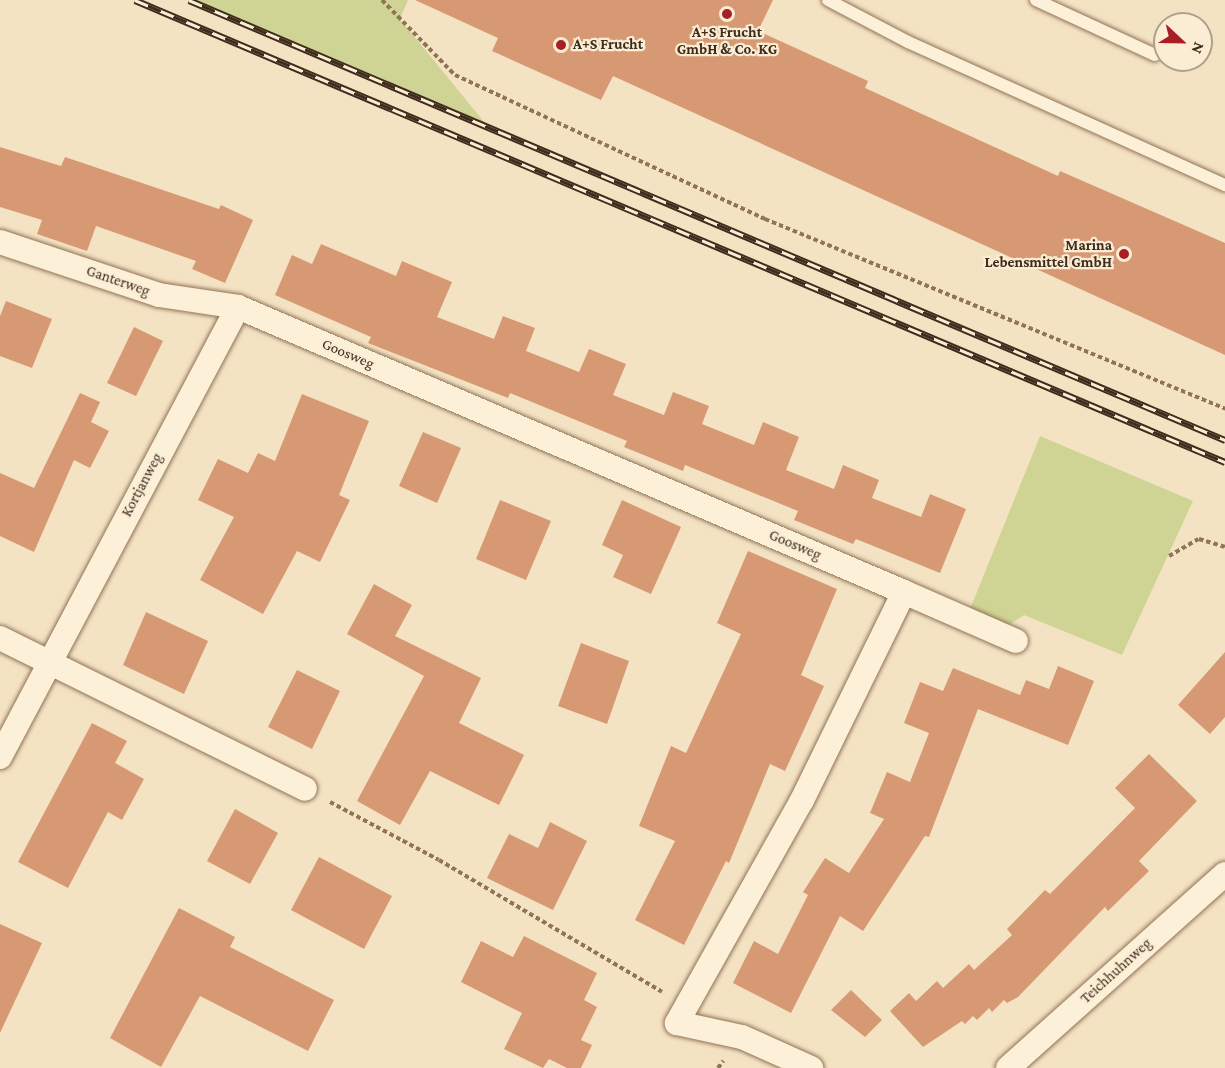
<!DOCTYPE html>
<html>
<head>
<meta charset="utf-8">
<style>
  body { margin:0 }
  #map { position:relative; width:1225px; height:1068px; overflow:hidden; background:#f4e3c3; font-family:"Crimson Pro",serif }
  div>[style] { position:absolute }
  [style*='--x'] { left:calc(var(--x)*1px); top:calc(var(--y)*1px); width:calc(var(--w)*1px); rotate:calc(var(--a)*1deg) }
  .green>* { inset:0; background:#cfd495 }
  .building>* { inset:0; background:#d79974 }
  .path>* { height:4px; margin-top:-2px; transform-origin:0; background:repeating-linear-gradient(90deg,#917357 0 4.5px,transparent 0 7.5px) }
  .roads { filter:drop-shadow(0 0 2px #917357) drop-shadow(0 0 2px #917357) }
  .lane>* { height:12px; margin:-6px; padding:0 6px; transform-origin:6px; border-radius:6px; background:#fdf0d8 }
  .street>* { height:24px; margin:-12px; padding:0 12px; transform-origin:12px; border-radius:12px; background:#fdf0d8 }
  .rail>* { height:7px; margin-top:-3.5px; transform-origin:0; background:repeating-linear-gradient(90deg,#faedd4 0 14px,#3f2c1d 0 28px); box-sizing:border-box; border-block:2px solid #3f2c1d }
  .dots>* { width:16px; height:16px; translate:-50% -50%; box-sizing:border-box; border:3px solid #faedd4; border-radius:50% }
  span { translate:-50% -50%; white-space:nowrap; text-align:center; line-height:1.15; -webkit-text-stroke:4.5px #faedd4; paint-order:stroke }
  .poi-label { font-size:15px; color:#3f2c1d; font-weight:700 }
  .left { translate:0 -50%; text-align:left }
  .right { translate:-100% -50%; text-align:right }
  .street-label { font-size:15px; color:#3f2c1d }
  .north { position:absolute; left:1153px; top:12px; width:60px; height:60px; box-sizing:border-box; background:#faedd4; border:2px solid #afa08b; border-radius:50%; rotate:112deg; font-size:16px; font-weight:700; line-height:24px; text-align:center; color:#3f2c1d }
  .north::after { content:''; display:block; margin:auto; width:21px; height:27px; background:#a91e25; clip-path:polygon(50% 0,100% 100%,50% 72%,0 100%) }
</style>
</head>
<body>
<div id="map">
  <div class="green">
    <i style="clip-path:polygon(189px 0,408px 0,400px 19px,489px 128px)"></i>
    <i style="clip-path:polygon(1040px 436px,1193px 501px,1122px 655px,1024px 615px,997px 633px,966px 619px)"></i>
  </div>
  <div class="building">
    <i style="clip-path:polygon(415px 0,773px 0,758px 31px,868px 81px,865px 88px,1058px 176px,1060px 171px,1225px 243px,1225px 355px,613px 76px,601px 100px,492px 51px,498px 38px)"></i>
    <i style="clip-path:polygon(0 147px,61px 166px,65px 157px,219px 209px,221px 205px,253px 220px,225px 283px,192px 269px,196px 261px,96px 226px,87px 251px,37px 234px,42px 220px,0 207px)"></i>
    <i style="clip-path:polygon(321px 244px,396px 276px,402px 261px,452px 282px,437px 317px,494px 339px,503px 316px,535px 328px,526px 351px,579px 372px,589px 349px,626px 364px,613px 395px,664px 415px,673px 392px,709px 406px,702px 424px,754px 445px,763px 422px,799px 437px,786px 470px,834px 489px,843px 465px,879px 480px,872px 498px,921px 517px,930px 494px,966px 509px,940px 573px,856px 539px,853px 544px,794px 520px,798px 511px,685px 465px,683px 471px,624px 447px,627px 441px,510px 393px,508px 398px,368px 343px,371px 337px,275px 295px,292px 255px,312px 264px)"></i>
    <i style="clip-path:polygon(6px 301px,52px 319px,32px 368px,0 356px,0 316px)"></i>
    <i style="clip-path:polygon(134px 327px,163px 341px,136px 396px,107px 383px)"></i>
    <i style="clip-path:polygon(80px 393px,100px 402px,91px 422px,109px 431px,90px 468px,74px 460px,34px 552px,0 536px,0 473px,34px 488px)"></i>
    <i style="clip-path:polygon(302px 394px,369px 421px,339px 495px,350px 500px,320px 562px,297px 551px,263px 614px,200px 580px,234px 517px,198px 500px,218px 459px,248px 473px,258px 453px,275px 461px)"></i>
    <i style="clip-path:polygon(423px 432px,461px 448px,437px 503px,399px 486px)"></i>
    <i style="clip-path:polygon(500px 500px,551px 521px,526px 580px,476px 559px)"></i>
    <i style="clip-path:polygon(622px 500px,681px 527px,651px 594px,613px 577px,623px 555px,602px 545px)"></i>
    <i style="clip-path:polygon(748px 551px,837px 589px,801px 675px,824px 686px,785px 771px,770px 764px,729px 863px,726px 861px,684px 945px,635px 920px,675px 841px,639px 826px,671px 746px,686px 753px,741px 634px,717px 623px)"></i>
    <i style="clip-path:polygon(374px 584px,412px 605px,395px 636px,481px 678px,459px 723px,524px 755px,499px 805px,430px 771px,400px 825px,357px 801px,424px 676px,347px 634px)"></i>
    <i style="clip-path:polygon(146px 612px,208px 641px,184px 694px,123px 665px)"></i>
    <i style="clip-path:polygon(581px 643px,629px 661px,607px 724px,558px 706px)"></i>
    <i style="clip-path:polygon(1225px 652px,1225px 717px,1210px 734px,1178px 705px)"></i>
    <i style="clip-path:polygon(1058px 666px,1094px 681px,1068px 745px,978px 709px,929px 837px,925px 836px,863px 931px,840px 916px,791px 1013px,733px 983px,754px 941px,778px 954px,808px 895px,803px 892px,825px 858px,849px 873px,884px 819px,870px 813px,887px 772px,910px 782px,929px 733px,904px 723px,920px 682px,943px 691px,953px 668px,1020px 695px,1026px 680px,1049px 689px)"></i>
    <i style="clip-path:polygon(297px 670px,340px 691px,312px 749px,268px 727px)"></i>
    <i style="clip-path:polygon(92px 723px,127px 741px,115px 763px,144px 779px,122px 820px,108px 812px,68px 888px,18px 862px)"></i>
    <i style="clip-path:polygon(1149px 754px,1197px 801px,1139px 861px,1149px 871px,1108px 911px,1105px 907px,1018px 997px,1007px 1003px,1004px 1000px,992px 1012px,989px 1008px,977px 1020px,973px 1016px,965px 1024px,962px 1021px,923px 1047px,890px 1011px,909px 993px,916px 1001px,937px 981px,943px 988px,969px 964px,974px 970px,1012px 935px,1007px 929px,1045px 890px,1050px 894px,1135px 808px,1115px 788px)"></i>
    <i style="clip-path:polygon(235px 809px,278px 833px,250px 884px,207px 861px)"></i>
    <i style="clip-path:polygon(550px 822px,587px 841px,553px 910px,487px 878px,509px 834px,538px 848px)"></i>
    <i style="clip-path:polygon(319px 857px,392px 896px,364px 949px,291px 910px)"></i>
    <i style="clip-path:polygon(179px 908px,235px 937px,230px 947px,334px 1000px,308px 1051px,200px 996px,161px 1067px,110px 1038px)"></i>
    <i style="clip-path:polygon(0 924px,42px 943px,0 1033px)"></i>
    <i style="clip-path:polygon(524px 936px,597px 973px,584px 1000px,597px 1007px,581px 1040px,592px 1045px,581px 1068px,567px 1068px,549px 1059px,543px 1068px,504px 1049px,522px 1013px,461px 982px,481px 941px,513px 957px)"></i>
    <i style="clip-path:polygon(851px 990px,882px 1020px,865px 1037px,831px 1010px)"></i>
  </div>
  <div class="path">
    <i style="--x:382;--y:0;--w:105;--a:45.8"></i>
    <i style="--x:455;--y:75;--w:342;--a:24.9"></i>
    <i style="--x:765;--y:219;--w:498;--a:22.4"></i>
    <i style="--x:1169;--y:556;--w:34;--a:-30"></i>
    <i style="--x:1199;--y:539;--w:27;--a:17"></i>
    <i style="--x:330;--y:802;--w:123;--a:28"></i>
    <i style="--x:439;--y:860;--w:259;--a:30.6"></i>
    <i style="--x:718;--y:1068;--w:9;--a:-54"></i>
  </div>
  <div class="roads">
    <div class="lane">
      <i style="--x:828;--y:0;--w:90;--a:27.7"></i>
      <i style="--x:908;--y:42;--w:348;--a:24.3"></i>
      <i style="--x:1036;--y:0;--w:131;--a:24.8"></i>
    </div>
    <div class="street">
      <i style="--x:0;--y:242;--w:168;--a:18.4"></i>
      <i style="--x:159;--y:295;--w:80;--a:8.6"></i>
      <i style="--x:238;--y:307;--w:724;--a:23.17"></i>
      <i style="--x:904;--y:592;--w:232;--a:116.1"></i>
      <i style="--x:802;--y:800;--w:256;--a:119.3"></i>
      <i style="--x:677;--y:1023;--w:66;--a:12.2"></i>
      <i style="--x:742;--y:1037;--w:76;--a:24.2"></i>
      <i style="--x:904;--y:592;--w:122;--a:23.6"></i>
      <i style="--x:0;--y:638;--w:340;--a:26.3"></i>
      <i style="--x:0;--y:757;--w:509;--a:-62.13"></i>
      <i style="--x:1008;--y:1068;--w:291;--a:-41.8"></i>
    </div>
  </div>
  <div class="rail">
    <i style="--x:135;--y:0;--w:1184;--a:22.97"></i>
    <i style="--x:189;--y:0;--w:1126;--a:23.01"></i>
  </div>
  <div class="dots">
    <i style="left:727px;top:14px;background:#a91e25"></i>
    <i style="left:561px;top:45px;background:#a91e25"></i>
    <i style="left:1124px;top:254px;background:#a91e25"></i>
  </div>
  <div class="poi-label">
    <span style="left:727px;top:41px">A+S Frucht<br>GmbH &amp; Co. KG</span>
    <span class="left" style="left:573px;top:45px">A+S Frucht</span>
    <span class="right" style="left:1112px;top:254px">Marina<br>Lebensmittel GmbH</span>
  </div>
  <div class="street-label">
    <span style="left:118px;top:281px;rotate:19deg">Ganterweg</span>
    <span style="left:348px;top:354px;rotate:23deg">Goosweg</span>
    <span style="left:142px;top:485px;rotate:-62deg">Kortjanweg</span>
    <span style="left:795px;top:545px;rotate:23deg">Goosweg</span>
    <span style="left:1116px;top:971px;rotate:-42deg">Teichhuhnweg</span>
  </div>
  <div class="north">N</div>
</div>
</body>
</html>
